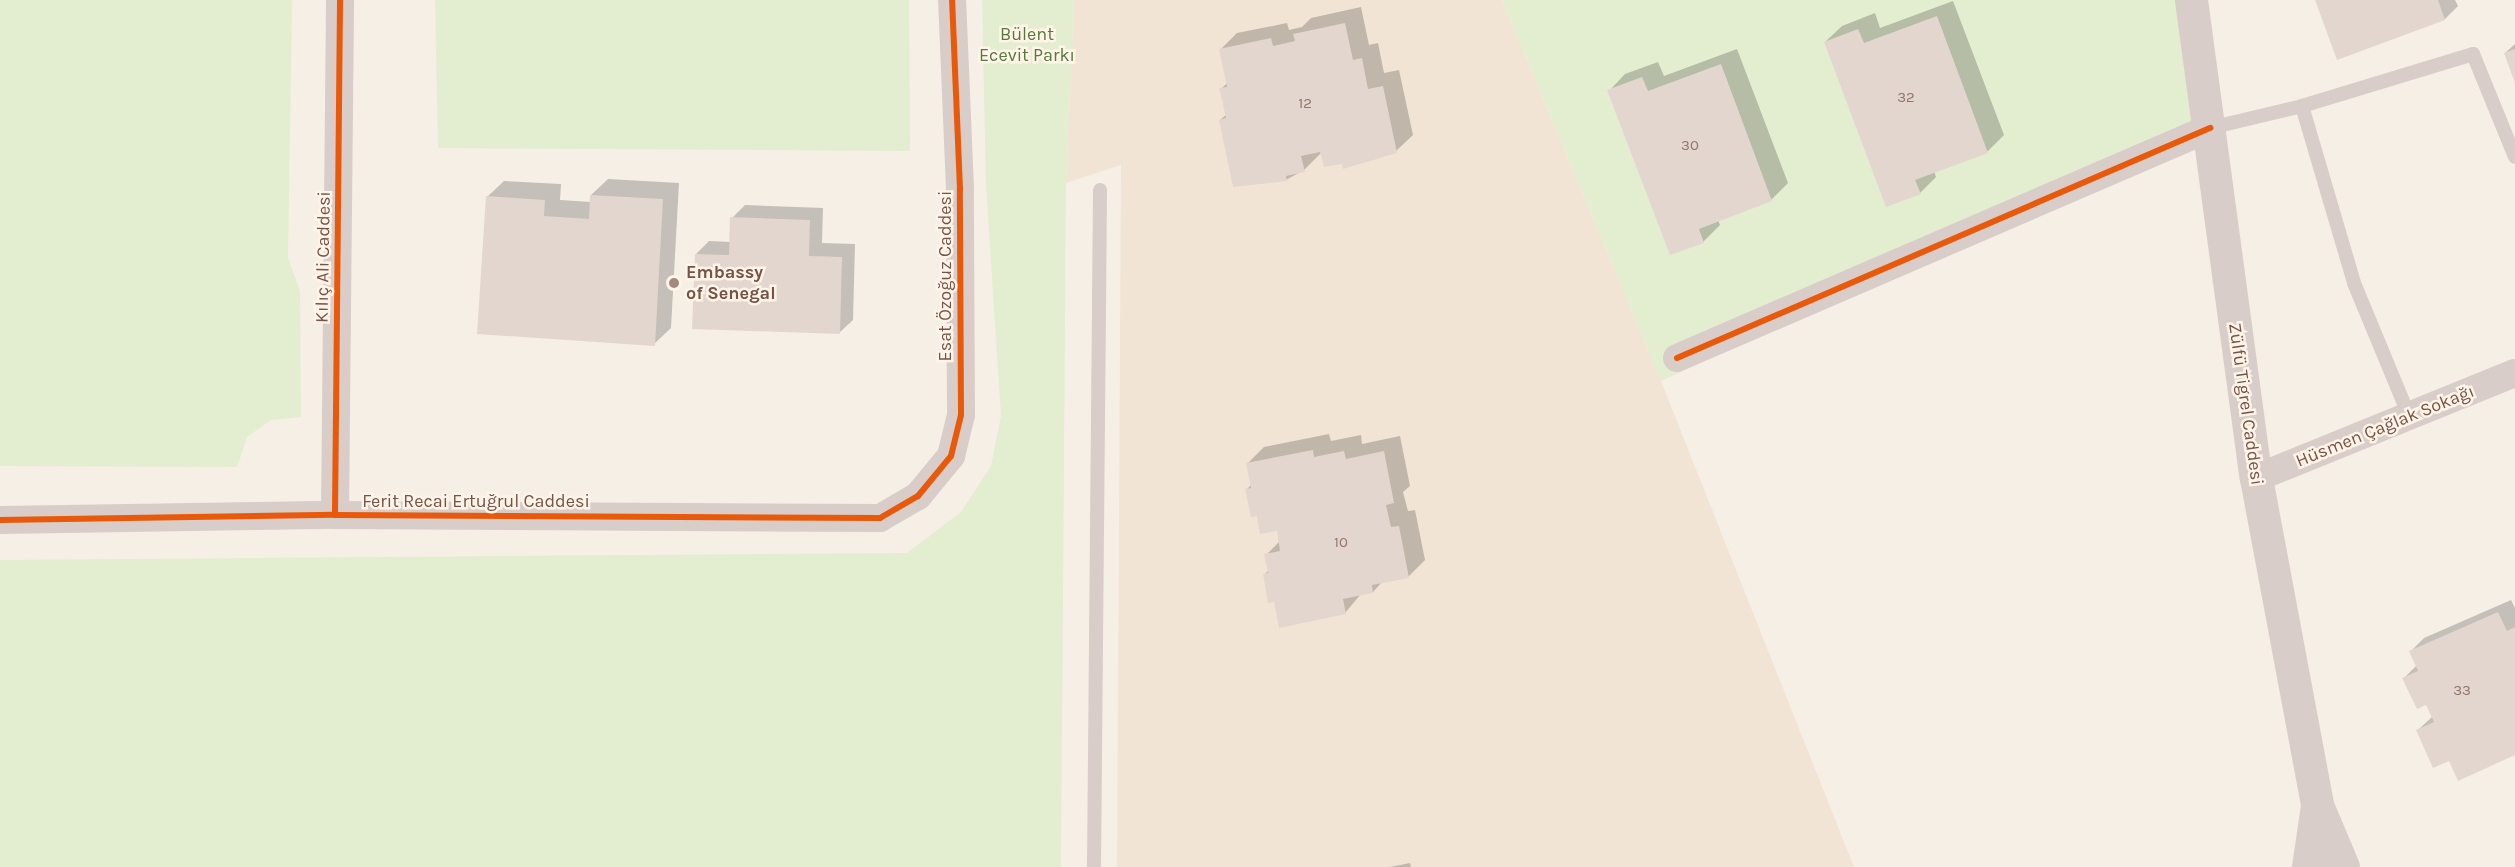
<!DOCTYPE html>
<html>
<head>
<meta charset="utf-8">
<style>
  body { margin:0 }
  #map { position:relative; width:2515px; height:867px; overflow:hidden; background:#f6efe6; font-family:Karla,sans-serif }
  div>[style] { position:absolute }
  [style*='--x'] { left:calc(var(--x)*1px); top:calc(var(--y)*1px); width:calc(var(--w)*1px); rotate:calc(var(--a)*1deg) }
  .residential>* { inset:0; background:#f2e4d5 }
  .green>* { inset:0; background:#e3edd0 }
  .shadow>* { inset:0; background:#0003 }
  .building>* { inset:0; background:#e3d6ce }
  .service>* { height:14px; margin:-7px; padding:0 7px; transform-origin:7px; border-radius:7px; background:#d8cdc8 }
  .minor>* { height:28px; margin:-14px; padding:0 14px; transform-origin:14px; border-radius:14px; background:#d8cdc8 }
  .secondary>* { height:33px; margin:-16.5px; padding:0 16.5px; transform-origin:16.5px; border-radius:16.5px; background:#d8cdc8 }
  .cycleway>* { height:6px; margin:-3px; padding:0 3px; transform-origin:3px; border-radius:3px; background:#e8590c }
  .dots>* { width:16px; height:16px; translate:-50% -50%; box-sizing:border-box; border:3px solid #fff4e7; border-radius:50% }
  span { translate:-50% -50%; white-space:nowrap; text-align:center; line-height:1.15; -webkit-text-stroke:5px #fff4e7; paint-order:stroke }
  .number-label { font-size:15px; color:#92766a }
  .number-label span { -webkit-text-stroke-width:0 }
  .park-label { font-size:18px; color:#547b3d }
  .street-label { font-size:18px; color:#755346 }
  .poi-label { font-size:18px; color:#755346; font-weight:700 }
  .left { translate:0 -50%; text-align:left }
</style>
</head>
<body>
<div id="map">
  <div class="residential">
    <i style="clip-path:polygon(1074px 0,1502px 0,1661px 381px,1854px 867px,1117px 867px,1121px 165px,1066px 183px)"></i>
  </div>
  <div class="green">
    <i style="clip-path:polygon(0 0,292px 0,288px 258px,300px 291px,301px 417px,271px 420px,247px 437px,237px 467px,0 466px)"></i>
    <i style="clip-path:polygon(435px 0,909px 0,910px 151px,438px 148px)"></i>
    <i style="clip-path:polygon(982px 0,1074px 0,1066px 183px,1061px 867px,0 867px,0 560px,907px 553px,961px 512px,991px 466px,1001px 416px,986px 185px)"></i>
    <i style="clip-path:polygon(1502px 0,2191px 0,2210px 128px,1661px 381px)"></i>
  </div>
  <div class="shadow">
    <i style="clip-path:polygon(2317px 0,2455px 0,2458px 6px,2445px 19px)"></i>
    <i style="clip-path:polygon(1953px 1px,2004px 135px,1988px 151px,1934px 171px,1936px 177px,1920px 193px,1825px 42px,1842px 26px,1875px 13px,1880px 28px)"></i>
    <i style="clip-path:polygon(1361px 7px,1369px 45px,1378px 43px,1384px 73px,1399px 70px,1413px 135px,1396px 151px,1344px 162px,1322px 152px,1304px 170px,1286px 180px,1220px 120px,1227px 114px,1221px 89px,1228px 82px,1221px 49px,1237px 33px,1287px 23px,1289px 30px,1302px 27px,1311px 18px)"></i>
    <i style="clip-path:polygon(2515px 44px,2515px 79px,2505px 53px)"></i>
    <i style="clip-path:polygon(1737px 49px,1788px 183px,1771px 200px,1718px 220px,1720px 225px,1703px 242px,1609px 91px,1625px 74px,1658px 62px,1664px 76px)"></i>
    <i style="clip-path:polygon(608px 179px,679px 183px,671px 328px,654px 344px,487px 197px,504px 181px,561px 184px,560px 200px,591px 202px,591px 195px)"></i>
    <i style="clip-path:polygon(745px 205px,823px 208px,822px 243px,855px 244px,853px 320px,839px 333px,696px 254px,709px 241px,731px 242px,732px 218px)"></i>
    <i style="clip-path:polygon(1329px 434px,1331px 441px,1361px 435px,1362px 444px,1400px 436px,1410px 486px,1403px 492px,1408px 511px,1415px 510px,1425px 560px,1409px 576px,1383px 581px,1373px 592px,1361px 594px,1345px 613px,1275px 600px,1265px 574px,1269px 570px,1266px 555px,1280px 541px,1278px 529px,1258px 514px,1247px 489px,1252px 484px,1248px 463px,1264px 447px)"></i>
    <i style="clip-path:polygon(2511px 600px,2515px 608px,2515px 754px,2418px 730px,2433px 716px,2427px 703px,2404px 678px,2417px 665px,2411px 651px,2424px 638px)"></i>
    <i style="clip-path:polygon(1410px 863px,1411px 867px,1390px 867px)"></i>
  </div>
  <div class="building">
    <i style="clip-path:polygon(2315px 0,2438px 0,2445px 20px,2337px 60px)"></i>
    <i style="clip-path:polygon(1937px 16px,1988px 153px,1915px 180px,1921px 194px,1886px 207px,1824px 42px,1858px 29px,1864px 43px)"></i>
    <i style="clip-path:polygon(1345px 23px,1353px 60px,1362px 58px,1368px 89px,1383px 86px,1397px 153px,1343px 169px,1342px 164px,1324px 167px,1320px 152px,1301px 156px,1305px 172px,1286px 176px,1287px 181px,1233px 187px,1219px 120px,1226px 118px,1219px 88px,1227px 87px,1219px 49px,1271px 38px,1273px 46px,1295px 41px,1293px 34px)"></i>
    <i style="clip-path:polygon(2515px 49px,2515px 83px,2504px 53px)"></i>
    <i style="clip-path:polygon(1721px 64px,1772px 201px,1699px 229px,1704px 243px,1670px 255px,1607px 90px,1642px 77px,1648px 91px)"></i>
    <i style="clip-path:polygon(590px 195px,663px 199px,655px 346px,477px 334px,486px 196px,545px 200px,544px 216px,589px 219px)"></i>
    <i style="clip-path:polygon(730px 217px,810px 220px,809px 256px,842px 257px,840px 334px,692px 329px,695px 254px,729px 255px)"></i>
    <i style="clip-path:polygon(1313px 450px,1314px 457px,1344px 451px,1346px 459px,1384px 451px,1394px 503px,1386px 505px,1391px 527px,1399px 526px,1409px 578px,1372px 585px,1373px 593px,1343px 599px,1346px 614px,1279px 628px,1274px 602px,1268px 603px,1263px 574px,1268px 573px,1264px 554px,1280px 551px,1277px 531px,1260px 534px,1257px 516px,1251px 517px,1245px 489px,1251px 488px,1246px 463px)"></i>
    <i style="clip-path:polygon(2498px 612px,2507px 631px,2515px 627px,2515px 755px,2458px 781px,2449px 761px,2433px 768px,2416px 730px,2434px 722px,2426px 705px,2417px 709px,2402px 678px,2418px 671px,2409px 651px)"></i>
  </div>
  <div class="service">
    <i style="--x:2302;--y:106;--w:184;--a:73.6"></i>
    <i style="--x:2354;--y:283;--w:144;--a:67.5"></i>
    <i style="--x:2210;--y:128;--w:95;--a:-13.4"></i>
    <i style="--x:2302;--y:106;--w:179;--a:-16.9"></i>
    <i style="--x:2473;--y:54;--w:111;--a:67.8"></i>
    <i style="--x:1094;--y:867;--w:677;--a:-89.49"></i>
  </div>
  <div class="minor">
    <i style="--x:1677;--y:358;--w:581;--a:-23.34"></i>
    <i style="--x:2256;--y:478;--w:279;--a:-22.1"></i>
    <i style="--x:335;--y:515;--w:515;--a:-89.44"></i>
    <i style="--x:0;--y:520;--w:335;--a:-0.9"></i>
    <i style="--x:335;--y:515;--w:545;--a:0.32"></i>
    <i style="--x:880;--y:518;--w:44;--a:-30.1"></i>
    <i style="--x:918;--y:496;--w:52;--a:-50.5"></i>
    <i style="--x:951;--y:456;--w:42;--a:-76.3"></i>
    <i style="--x:961;--y:415;--w:226;--a:-90.3"></i>
    <i style="--x:960;--y:189;--w:189;--a:-92.4"></i>
  </div>
  <div class="secondary">
    <i style="--x:2191;--y:0;--w:482;--a:82.3"></i>
    <i style="--x:2256;--y:478;--w:333;--a:79.4"></i>
    <i style="--x:2317;--y:805;--w:67;--a:67.2"></i>
    <i style="--x:2308;--y:867;--w:63;--a:-81.7"></i>
  </div>
  <div class="cycleway">
    <i style="--x:1677;--y:358;--w:581;--a:-23.34"></i>
    <i style="--x:335;--y:515;--w:515;--a:-89.44"></i>
    <i style="--x:0;--y:520;--w:335;--a:-0.9"></i>
    <i style="--x:335;--y:515;--w:545;--a:0.32"></i>
    <i style="--x:880;--y:518;--w:44;--a:-30.1"></i>
    <i style="--x:918;--y:496;--w:52;--a:-50.5"></i>
    <i style="--x:951;--y:456;--w:42;--a:-76.3"></i>
    <i style="--x:961;--y:415;--w:226;--a:-90.3"></i>
    <i style="--x:960;--y:189;--w:189;--a:-92.4"></i>
  </div>
  <div class="dots">
    <i style="left:674px;top:283px;background:#a28a7e"></i>
  </div>
  <div class="number-label">
    <span style="left:1906px;top:98px">32</span>
    <span style="left:1305px;top:104px">12</span>
    <span style="left:1690px;top:146px">30</span>
    <span style="left:1341px;top:543px">10</span>
    <span style="left:2462px;top:691px">33</span>
  </div>
  <div class="park-label">
    <span style="left:1027px;top:45px">Bülent<br>Ecevit Parkı</span>
  </div>
  <div class="street-label">
    <span style="left:323px;top:257px;rotate:-89deg">Kılıç Ali Caddesi</span>
    <span style="left:945px;top:276px;rotate:-90deg">Esat Özoğuz Caddesi</span>
    <span style="left:2246px;top:404px;rotate:82deg">Zülfü Tigrel Caddesi</span>
    <span style="left:2385px;top:426px;rotate:-22deg">Hüsmen Çağlak Sokağı</span>
    <span style="left:476px;top:501px">Ferit Recai Ertuğrul Caddesi</span>
  </div>
  <div class="poi-label">
    <span class="left" style="left:686px;top:283px">Embassy<br>of Senegal</span>
  </div>
</div>
</body>
</html>
